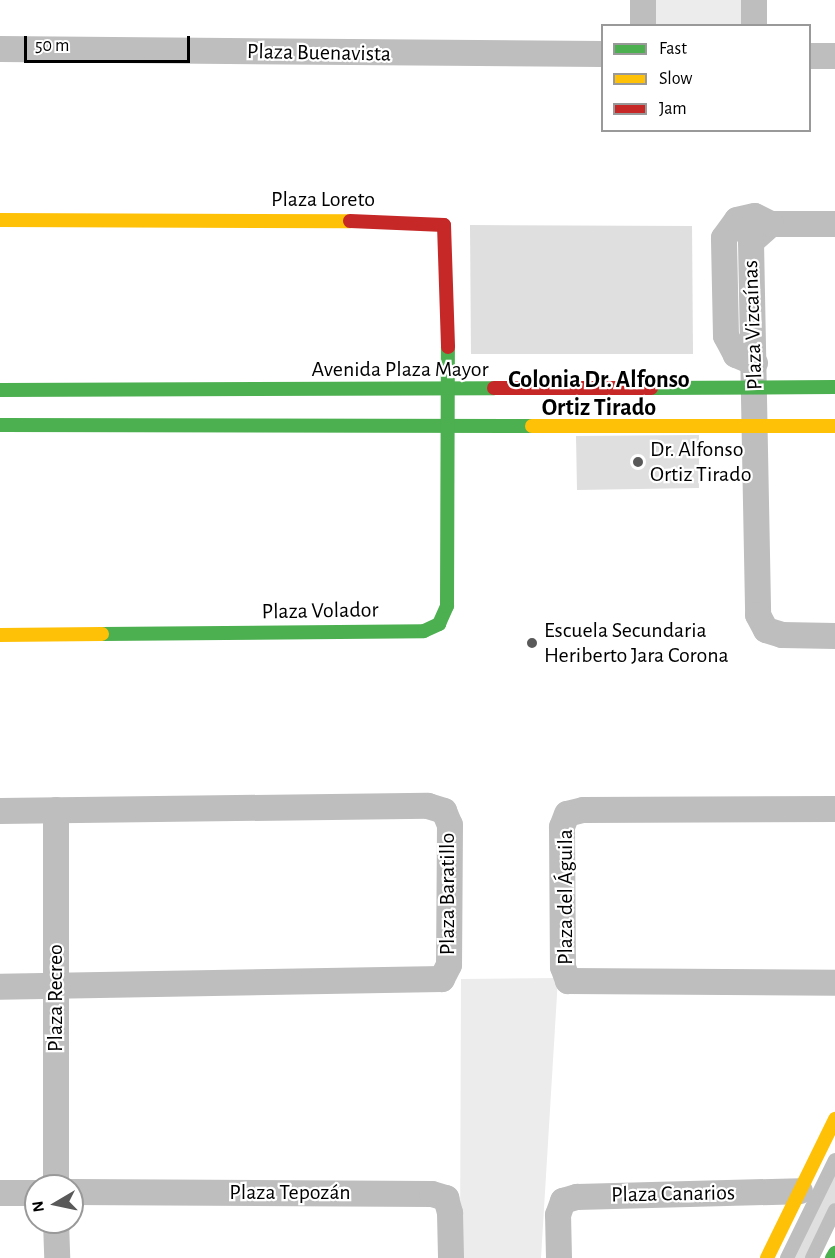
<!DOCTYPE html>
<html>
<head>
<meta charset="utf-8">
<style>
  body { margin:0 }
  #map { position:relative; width:835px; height:1258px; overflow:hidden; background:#fff; font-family:"Alegreya Sans",sans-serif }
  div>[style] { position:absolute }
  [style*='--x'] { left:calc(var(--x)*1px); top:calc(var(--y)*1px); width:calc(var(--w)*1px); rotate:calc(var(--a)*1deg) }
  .green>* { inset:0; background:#ececec }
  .building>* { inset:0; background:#dfdfdf }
  .lane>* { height:14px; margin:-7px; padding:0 7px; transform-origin:7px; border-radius:7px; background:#bebebe }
  .street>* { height:26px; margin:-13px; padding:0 13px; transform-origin:13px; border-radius:13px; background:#bebebe }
  .fast>* { height:14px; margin:-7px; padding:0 7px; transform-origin:7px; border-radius:7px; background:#4caf50 }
  .slow>* { height:14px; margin:-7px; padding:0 7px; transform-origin:7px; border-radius:7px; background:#ffc107 }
  .jam>* { height:14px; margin:-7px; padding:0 7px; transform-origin:7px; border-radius:7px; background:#c62828 }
  .dots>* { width:16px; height:16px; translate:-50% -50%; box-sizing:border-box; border:3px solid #fff; border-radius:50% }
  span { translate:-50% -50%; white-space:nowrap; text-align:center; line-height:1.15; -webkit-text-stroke:4.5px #fff; paint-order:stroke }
  .street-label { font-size:22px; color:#000 }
  .poi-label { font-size:22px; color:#000 }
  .left { translate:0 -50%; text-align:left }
  .neighbourhood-label { font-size:24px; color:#000; font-weight:700 }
  .legend { position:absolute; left:601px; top:24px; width:210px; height:108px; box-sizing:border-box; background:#fff; border:2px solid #999; margin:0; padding:8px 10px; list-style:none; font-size:18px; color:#000 }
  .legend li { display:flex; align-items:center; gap:12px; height:30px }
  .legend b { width:30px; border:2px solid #999 }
  .north { position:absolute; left:24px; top:1174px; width:60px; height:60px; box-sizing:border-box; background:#fff; border:2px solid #999; border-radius:50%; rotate:261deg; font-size:16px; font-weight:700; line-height:24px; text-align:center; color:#000 }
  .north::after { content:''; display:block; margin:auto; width:21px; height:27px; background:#595959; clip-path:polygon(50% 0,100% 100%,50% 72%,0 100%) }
  .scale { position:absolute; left:24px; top:36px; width:166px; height:27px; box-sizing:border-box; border:3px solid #000; border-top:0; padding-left:8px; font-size:18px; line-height:21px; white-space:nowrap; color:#000; -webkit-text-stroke:4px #fff; paint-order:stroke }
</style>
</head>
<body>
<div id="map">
  <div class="green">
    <i style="clip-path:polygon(649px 0,742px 0,743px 25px,649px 25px)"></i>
    <i style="clip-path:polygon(558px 978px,541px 1258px,460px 1258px,461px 979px)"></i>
  </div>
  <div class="building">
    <i style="clip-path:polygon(470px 225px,692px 226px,693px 354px,471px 354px)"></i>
    <i style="clip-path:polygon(699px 435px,699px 488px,577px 490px,576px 436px)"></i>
    <i style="clip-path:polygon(835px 1161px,835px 1212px,813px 1258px,788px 1258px)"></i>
  </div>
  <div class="lane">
    <i style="--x:787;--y:1258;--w:109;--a:-63.9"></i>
    <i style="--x:812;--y:1258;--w:53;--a:-64.4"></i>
  </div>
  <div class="street">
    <i style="--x:643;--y:0;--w:26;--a:90"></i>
    <i style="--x:754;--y:26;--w:26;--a:-90"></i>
    <i style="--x:0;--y:49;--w:602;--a:0.48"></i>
    <i style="--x:810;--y:56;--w:25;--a:0"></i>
    <i style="--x:835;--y:224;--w:64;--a:180"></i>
    <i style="--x:771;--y:224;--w:27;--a:138"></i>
    <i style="--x:751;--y:242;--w:373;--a:88.9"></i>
    <i style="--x:758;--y:615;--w:17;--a:62"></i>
    <i style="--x:766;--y:630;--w:17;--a:17"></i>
    <i style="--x:782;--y:635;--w:53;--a:1.1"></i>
    <i style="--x:755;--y:363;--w:21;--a:-157"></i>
    <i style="--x:736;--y:355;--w:21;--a:-118"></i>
    <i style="--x:726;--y:336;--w:98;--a:-91.2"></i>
    <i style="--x:724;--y:238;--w:22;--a:-54"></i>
    <i style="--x:737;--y:220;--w:18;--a:-13"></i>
    <i style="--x:755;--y:216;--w:18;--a:27"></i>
    <i style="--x:835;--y:809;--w:252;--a:179.8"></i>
    <i style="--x:583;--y:810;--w:16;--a:166"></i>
    <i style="--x:567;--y:814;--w:14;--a:111"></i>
    <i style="--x:562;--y:827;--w:140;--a:89.6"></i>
    <i style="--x:563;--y:967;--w:15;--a:70"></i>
    <i style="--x:568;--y:981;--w:267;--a:0.4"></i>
    <i style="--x:56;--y:810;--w:376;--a:90"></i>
    <i style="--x:0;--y:811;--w:428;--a:-0.7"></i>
    <i style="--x:428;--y:806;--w:17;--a:17"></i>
    <i style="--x:444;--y:811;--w:15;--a:67"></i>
    <i style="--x:450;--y:825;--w:140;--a:90.4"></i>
    <i style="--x:449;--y:965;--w:16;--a:117"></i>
    <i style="--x:442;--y:979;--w:442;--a:179"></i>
    <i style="--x:72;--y:1192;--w:360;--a:0.3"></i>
    <i style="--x:432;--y:1194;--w:15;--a:16"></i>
    <i style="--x:446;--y:1198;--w:16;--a:75"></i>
    <i style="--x:450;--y:1213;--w:45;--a:88.7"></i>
    <i style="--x:0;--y:1193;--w:36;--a:0"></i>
    <i style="--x:56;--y:1222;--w:36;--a:88"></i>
    <i style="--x:559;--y:1258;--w:43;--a:-91.3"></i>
    <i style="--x:558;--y:1215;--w:15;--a:-70"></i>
    <i style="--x:563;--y:1201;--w:15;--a:-16"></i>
    <i style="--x:577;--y:1197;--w:223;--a:-1.5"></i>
  </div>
  <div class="fast">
    <i style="--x:651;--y:388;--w:184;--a:-0.3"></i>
    <i style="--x:0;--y:390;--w:494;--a:-0.2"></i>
    <i style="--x:0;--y:425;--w:532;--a:0.11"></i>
    <i style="--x:102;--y:634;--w:322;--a:-0.5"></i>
    <i style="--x:424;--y:631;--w:17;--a:-25"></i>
    <i style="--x:439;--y:624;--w:20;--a:-66"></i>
    <i style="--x:447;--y:606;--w:259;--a:-89.8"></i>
    <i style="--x:832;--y:1258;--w:6;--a:-59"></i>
  </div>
  <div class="slow">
    <i style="--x:0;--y:220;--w:350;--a:0.2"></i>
    <i style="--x:532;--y:426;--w:303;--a:0"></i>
    <i style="--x:0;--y:635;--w:102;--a:-0.6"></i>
    <i style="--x:767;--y:1258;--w:155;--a:-63.9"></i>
  </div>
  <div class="jam">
    <i style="--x:350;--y:221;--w:94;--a:2.4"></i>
    <i style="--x:444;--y:225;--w:122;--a:88.1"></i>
    <i style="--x:494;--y:388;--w:157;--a:0"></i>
  </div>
  <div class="dots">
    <i style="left:638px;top:462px;background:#595959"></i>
    <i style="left:532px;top:643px;background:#595959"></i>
  </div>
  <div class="street-label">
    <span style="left:319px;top:53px;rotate:1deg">Plaza Buenavista</span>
    <span style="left:323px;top:200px">Plaza Loreto</span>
    <span style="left:753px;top:325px;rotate:-92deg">Plaza Vizcaínas</span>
    <span style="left:400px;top:370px">Avenida Plaza Mayor</span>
    <span style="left:320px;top:611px;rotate:-1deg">Plaza Volador</span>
    <span style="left:448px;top:894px;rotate:-90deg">Plaza Baratillo</span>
    <span style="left:566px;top:897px;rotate:-90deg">Plaza del Águila</span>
    <span style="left:56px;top:998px;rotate:-90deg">Plaza Recreo</span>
    <span style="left:290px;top:1193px">Plaza Tepozán</span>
    <span style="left:673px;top:1194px;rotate:-1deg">Plaza Canarios</span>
  </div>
  <div class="poi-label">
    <span class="left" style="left:650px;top:462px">Dr. Alfonso<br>Ortiz Tirado</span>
    <span class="left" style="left:544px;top:643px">Escuela Secundaria<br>Heriberto Jara Corona</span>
  </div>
  <div class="neighbourhood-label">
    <span style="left:599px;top:395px">Colonia Dr. Alfonso<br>Ortiz Tirado</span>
  </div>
  <ul class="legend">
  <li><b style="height:8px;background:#4caf50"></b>Fast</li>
  <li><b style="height:8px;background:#ffc107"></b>Slow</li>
  <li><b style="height:8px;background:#c62828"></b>Jam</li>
  </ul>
  <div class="north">N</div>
  <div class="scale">50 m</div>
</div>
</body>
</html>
